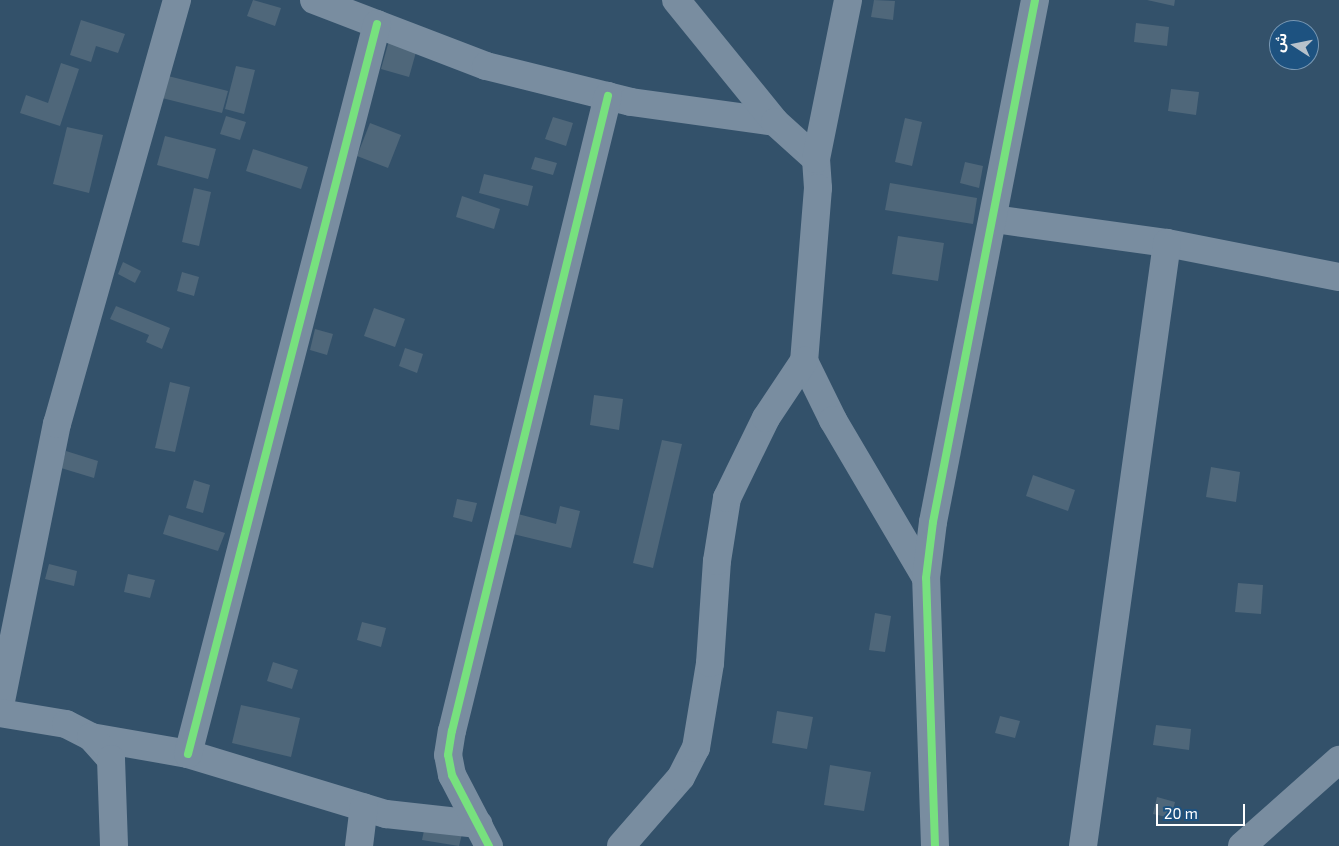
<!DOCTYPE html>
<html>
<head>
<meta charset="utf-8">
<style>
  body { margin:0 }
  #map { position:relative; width:1339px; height:846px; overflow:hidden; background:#33516a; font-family:"Exo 2","Noto Sans Arabic",sans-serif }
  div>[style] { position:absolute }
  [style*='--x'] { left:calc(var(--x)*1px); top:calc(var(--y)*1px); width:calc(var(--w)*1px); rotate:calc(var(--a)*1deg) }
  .building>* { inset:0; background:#4f677a }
  .minor>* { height:28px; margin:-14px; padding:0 14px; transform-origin:14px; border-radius:14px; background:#798da0 }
  .cycleway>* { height:8px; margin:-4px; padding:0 4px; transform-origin:4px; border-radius:4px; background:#77e17e }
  span { translate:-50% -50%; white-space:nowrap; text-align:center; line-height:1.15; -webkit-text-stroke:4.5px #1d5280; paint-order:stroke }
  .north { position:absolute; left:1269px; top:20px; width:50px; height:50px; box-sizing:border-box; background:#1d5280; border:1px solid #7797b3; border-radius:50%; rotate:281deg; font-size:14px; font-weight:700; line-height:20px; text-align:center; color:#fff }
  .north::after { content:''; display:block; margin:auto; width:18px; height:22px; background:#b8c2cb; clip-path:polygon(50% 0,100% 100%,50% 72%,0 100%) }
  .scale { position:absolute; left:1156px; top:804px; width:89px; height:22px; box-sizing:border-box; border:2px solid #fff; border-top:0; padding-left:6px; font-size:15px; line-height:18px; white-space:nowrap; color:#fff; -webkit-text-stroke:4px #1d5280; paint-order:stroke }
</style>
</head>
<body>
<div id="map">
  <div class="building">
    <i style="clip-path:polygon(253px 0,281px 8px,275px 26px,247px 16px)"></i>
    <i style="clip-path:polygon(874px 0,895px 1px,893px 20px,871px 17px)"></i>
    <i style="clip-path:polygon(1147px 0,1175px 0,1174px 6px)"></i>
    <i style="clip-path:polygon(81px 20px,125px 34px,118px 53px,96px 46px,91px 62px,70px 55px)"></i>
    <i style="clip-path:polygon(1136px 23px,1169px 27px,1167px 46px,1134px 42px)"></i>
    <i style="clip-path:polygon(390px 37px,418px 45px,409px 77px,381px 69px)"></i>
    <i style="clip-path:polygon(61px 63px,79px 69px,60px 126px,20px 113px,26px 95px,48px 103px)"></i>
    <i style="clip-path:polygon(236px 66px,255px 70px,244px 114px,225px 109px)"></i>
    <i style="clip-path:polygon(164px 75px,228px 91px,222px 113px,158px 97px)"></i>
    <i style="clip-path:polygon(1171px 89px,1199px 92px,1196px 115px,1168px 111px)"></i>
    <i style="clip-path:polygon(226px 116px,246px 122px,240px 140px,220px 134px)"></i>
    <i style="clip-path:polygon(553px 117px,573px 123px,566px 146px,545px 139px)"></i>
    <i style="clip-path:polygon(905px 118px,922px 122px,912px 166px,895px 162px)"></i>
    <i style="clip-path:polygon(370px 123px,401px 135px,388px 168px,357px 156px)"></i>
    <i style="clip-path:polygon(67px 127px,103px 135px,89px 193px,53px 184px)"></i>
    <i style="clip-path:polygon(165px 136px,216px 149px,208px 179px,157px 165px)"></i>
    <i style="clip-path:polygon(253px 149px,308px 167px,301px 189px,246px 171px)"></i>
    <i style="clip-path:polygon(535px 157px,557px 163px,553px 175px,531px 169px)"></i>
    <i style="clip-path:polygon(965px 162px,983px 166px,979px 188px,960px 183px)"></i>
    <i style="clip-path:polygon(484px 174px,533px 186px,528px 206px,479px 193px)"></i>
    <i style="clip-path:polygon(890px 183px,977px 198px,973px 224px,885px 210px)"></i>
    <i style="clip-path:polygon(194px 188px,211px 192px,199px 246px,182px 242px)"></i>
    <i style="clip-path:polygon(462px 196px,500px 209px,494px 229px,456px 217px)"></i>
    <i style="clip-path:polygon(898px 236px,944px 243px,938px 281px,892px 274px)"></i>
    <i style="clip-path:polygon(123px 262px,141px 271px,135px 283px,118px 274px)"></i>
    <i style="clip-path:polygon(182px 272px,199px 277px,194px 296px,177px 291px)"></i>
    <i style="clip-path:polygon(116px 306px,170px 328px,162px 349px,146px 342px,149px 335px,110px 319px)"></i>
    <i style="clip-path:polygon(374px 308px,405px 319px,395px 347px,364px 336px)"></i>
    <i style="clip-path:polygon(315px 329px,333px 334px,327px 355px,310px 350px)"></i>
    <i style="clip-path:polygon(405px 348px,423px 354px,417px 373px,399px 366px)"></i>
    <i style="clip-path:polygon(170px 382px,190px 387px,175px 452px,155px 448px)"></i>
    <i style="clip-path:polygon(594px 395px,623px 399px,619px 430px,590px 425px)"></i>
    <i style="clip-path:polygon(662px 440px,682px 444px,653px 568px,633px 563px)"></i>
    <i style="clip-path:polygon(66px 451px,98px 461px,94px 478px,61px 468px)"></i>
    <i style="clip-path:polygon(1211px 467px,1240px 472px,1236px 502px,1206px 497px)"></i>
    <i style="clip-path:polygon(1033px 475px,1075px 490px,1068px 511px,1026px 496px)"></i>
    <i style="clip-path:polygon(194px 480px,210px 485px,203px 513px,186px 508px)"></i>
    <i style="clip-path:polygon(457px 499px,477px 503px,472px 522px,453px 517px)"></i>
    <i style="clip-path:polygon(560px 506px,580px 511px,571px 548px,513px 534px,518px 514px,556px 524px)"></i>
    <i style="clip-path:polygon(169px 515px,225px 533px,218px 551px,163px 534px)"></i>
    <i style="clip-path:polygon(49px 564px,77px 571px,74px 586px,45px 579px)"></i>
    <i style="clip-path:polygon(128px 574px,155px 580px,150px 598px,124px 592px)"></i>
    <i style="clip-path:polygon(1238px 583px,1263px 585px,1261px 614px,1235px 612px)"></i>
    <i style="clip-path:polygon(875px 613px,891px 616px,885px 652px,869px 650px)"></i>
    <i style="clip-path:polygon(362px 622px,386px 628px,381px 647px,357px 640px)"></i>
    <i style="clip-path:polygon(273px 662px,298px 670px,292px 689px,267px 681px)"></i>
    <i style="clip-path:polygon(241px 705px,300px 718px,291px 757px,232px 743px)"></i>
    <i style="clip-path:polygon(777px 711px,813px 717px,807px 749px,772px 743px)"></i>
    <i style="clip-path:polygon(1000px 716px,1020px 721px,1015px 738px,995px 733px)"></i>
    <i style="clip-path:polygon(1156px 725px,1191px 729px,1189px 750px,1153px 745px)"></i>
    <i style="clip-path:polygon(830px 765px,871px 772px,864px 811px,824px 805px)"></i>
    <i style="clip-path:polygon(1157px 797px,1175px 802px,1171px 818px,1153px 814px)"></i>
    <i style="clip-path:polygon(426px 821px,463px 830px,459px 846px,422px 840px)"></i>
  </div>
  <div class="minor">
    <i style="--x:314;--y:0;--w:184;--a:21"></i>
    <i style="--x:486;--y:66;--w:149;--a:13.9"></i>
    <i style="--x:631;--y:102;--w:145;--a:7.9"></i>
    <i style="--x:676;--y:0;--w:157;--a:50.9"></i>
    <i style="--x:775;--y:122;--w:55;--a:42.1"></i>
    <i style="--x:816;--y:159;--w:29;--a:86"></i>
    <i style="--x:818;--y:188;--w:174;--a:94.6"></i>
    <i style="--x:804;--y:361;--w:66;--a:63.8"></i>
    <i style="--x:833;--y:420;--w:183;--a:59.5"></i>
    <i style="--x:816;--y:159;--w:162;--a:-78.6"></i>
    <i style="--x:994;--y:219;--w:175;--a:7.9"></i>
    <i style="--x:1167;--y:243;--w:175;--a:11.2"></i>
    <i style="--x:0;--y:706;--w:288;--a:-78.6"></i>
    <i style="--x:57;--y:424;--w:441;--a:-74.2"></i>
    <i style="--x:0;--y:713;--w:67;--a:9.5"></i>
    <i style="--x:66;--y:724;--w:28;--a:27"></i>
    <i style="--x:91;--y:737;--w:98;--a:9.9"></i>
    <i style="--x:188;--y:754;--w:207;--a:16.9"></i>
    <i style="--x:386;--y:814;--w:93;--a:6.2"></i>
    <i style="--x:91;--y:737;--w:30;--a:48"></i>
    <i style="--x:111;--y:759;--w:87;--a:88"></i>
    <i style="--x:188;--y:754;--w:754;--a:-75.48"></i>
    <i style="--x:359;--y:846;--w:39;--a:-83"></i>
    <i style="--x:489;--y:846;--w:80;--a:-117.5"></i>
    <i style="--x:452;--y:775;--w:20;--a:-101"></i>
    <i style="--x:448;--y:755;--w:24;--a:-81"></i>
    <i style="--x:452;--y:731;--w:654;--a:-76.2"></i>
    <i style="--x:621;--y:846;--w:91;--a:-49"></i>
    <i style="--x:681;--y:777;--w:33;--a:-63"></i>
    <i style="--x:696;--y:748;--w:86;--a:-80.6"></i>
    <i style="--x:710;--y:663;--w:102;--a:-86.1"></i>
    <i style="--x:717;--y:561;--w:64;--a:-81"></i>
    <i style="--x:727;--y:498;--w:89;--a:-64"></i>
    <i style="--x:766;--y:418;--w:69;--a:-56.3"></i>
    <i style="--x:935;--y:846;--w:268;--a:-91.9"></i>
    <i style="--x:926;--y:578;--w:56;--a:-82.9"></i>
    <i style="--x:933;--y:522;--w:532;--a:-78.94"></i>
    <i style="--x:1083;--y:846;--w:609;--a:-82.07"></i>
    <i style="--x:1242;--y:846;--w:130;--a:-41.6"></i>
  </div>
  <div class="cycleway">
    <i style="--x:188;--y:754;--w:754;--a:-75.48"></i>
    <i style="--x:489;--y:846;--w:80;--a:-117.5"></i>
    <i style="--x:452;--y:775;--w:20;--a:-101"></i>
    <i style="--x:448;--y:755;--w:24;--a:-81"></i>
    <i style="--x:452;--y:731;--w:654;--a:-76.2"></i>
    <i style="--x:935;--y:846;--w:268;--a:-91.9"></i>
    <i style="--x:926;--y:578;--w:56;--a:-82.9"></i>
    <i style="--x:933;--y:522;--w:532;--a:-78.94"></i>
  </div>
  <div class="north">ش</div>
  <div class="scale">20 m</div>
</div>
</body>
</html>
